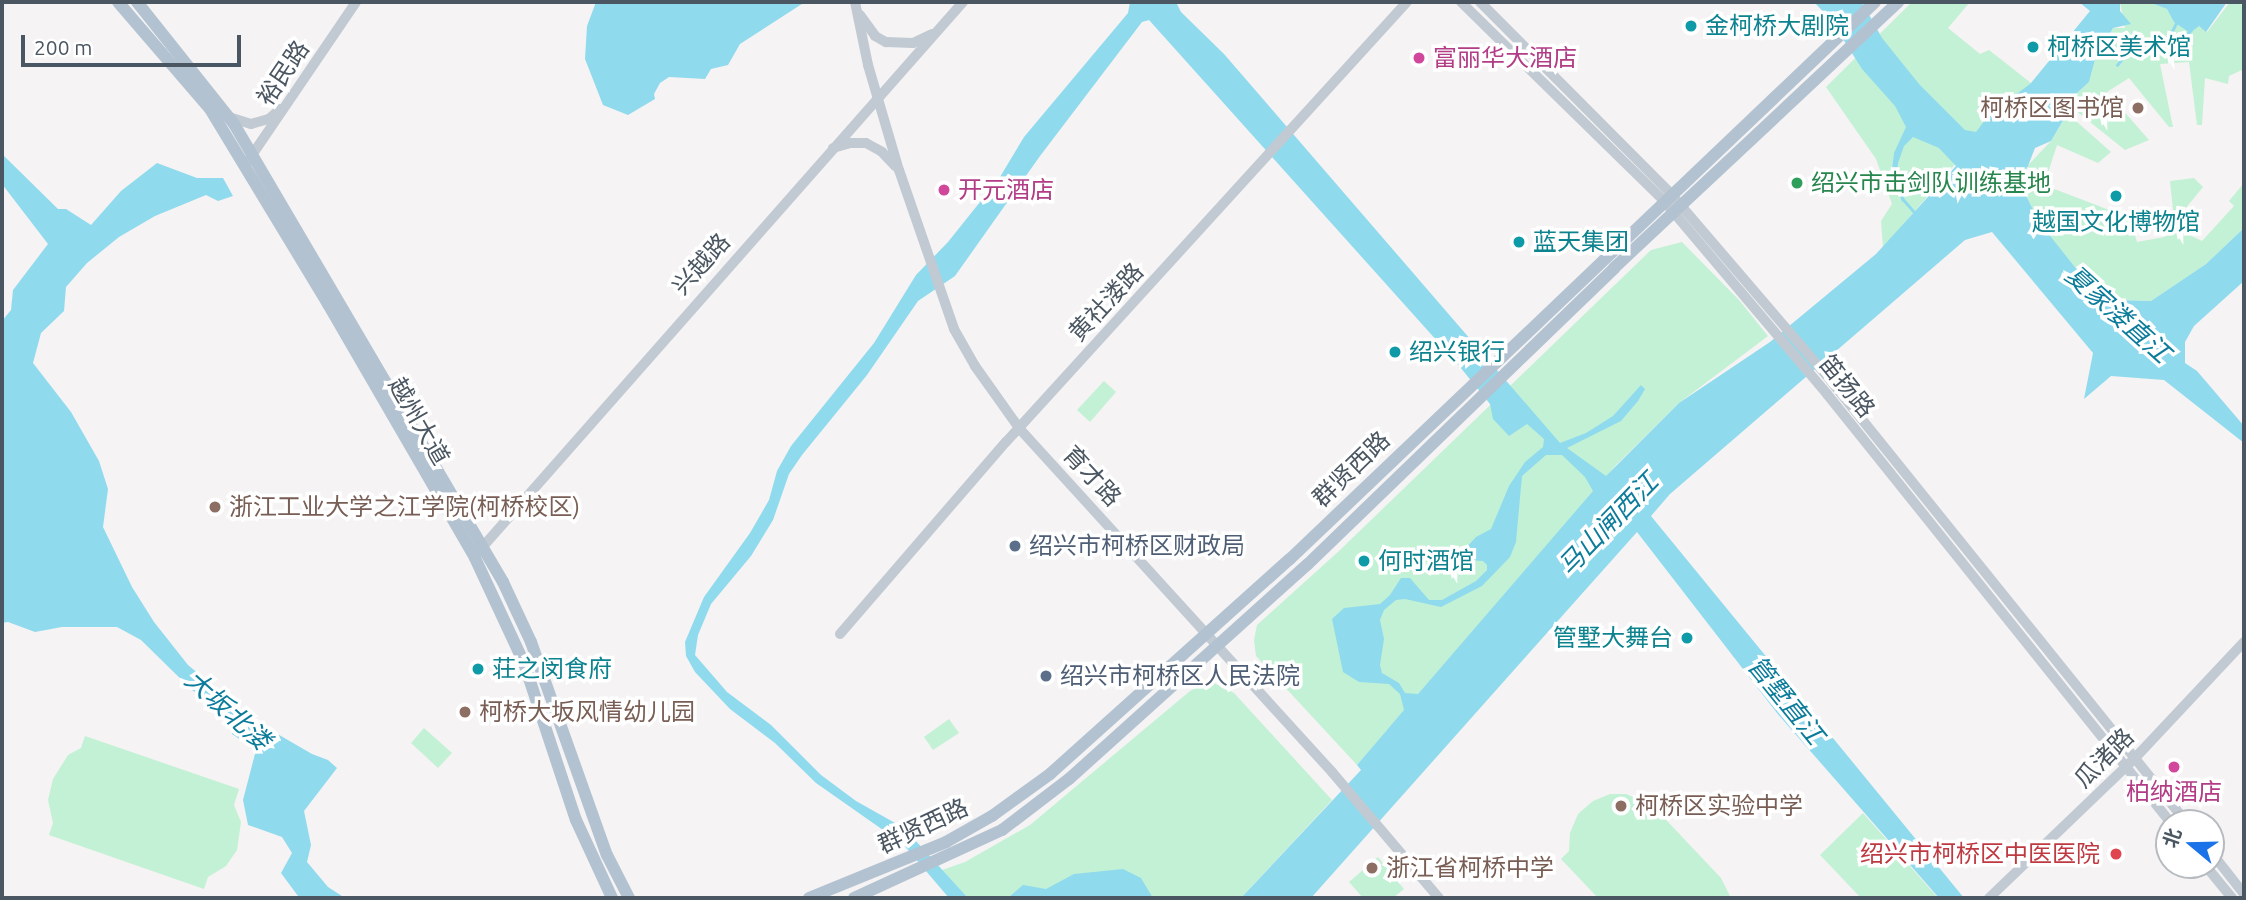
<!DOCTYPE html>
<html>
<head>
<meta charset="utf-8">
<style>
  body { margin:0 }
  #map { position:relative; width:2246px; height:900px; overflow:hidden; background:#f5f3f3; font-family:Ubuntu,"Noto Sans SC",sans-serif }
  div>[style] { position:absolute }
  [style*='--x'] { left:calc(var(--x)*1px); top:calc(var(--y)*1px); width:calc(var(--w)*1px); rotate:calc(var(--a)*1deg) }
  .green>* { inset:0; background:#c3f1d5 }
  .water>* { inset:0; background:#90daee }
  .stream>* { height:2.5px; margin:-1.25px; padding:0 1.25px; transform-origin:1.25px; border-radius:1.25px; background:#90daee }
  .minor>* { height:10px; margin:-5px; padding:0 5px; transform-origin:5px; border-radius:5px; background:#c1cad2 }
  .major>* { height:12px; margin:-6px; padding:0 6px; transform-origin:6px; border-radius:6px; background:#b3c2d1 }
  .dots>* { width:19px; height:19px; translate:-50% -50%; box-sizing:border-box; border:4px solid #fff; border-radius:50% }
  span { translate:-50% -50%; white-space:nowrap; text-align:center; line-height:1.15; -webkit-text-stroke:7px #fff; paint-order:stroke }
  .culture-label { font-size:24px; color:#0d838f }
  .left { translate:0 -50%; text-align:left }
  .right { translate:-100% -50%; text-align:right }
  .hotel-label { font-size:24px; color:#b23c85 }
  .street-label { font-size:24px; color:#4a5661 }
  .education-label { font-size:24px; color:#785e54 }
  .leisure-label { font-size:24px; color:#27864d }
  .service-label { font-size:24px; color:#4e5e75 }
  .health-label { font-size:24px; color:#be3a42 }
  .water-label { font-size:26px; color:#0c7c9b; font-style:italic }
  .frame { position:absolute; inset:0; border:4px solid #4a5661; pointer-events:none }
  .north { position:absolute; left:2155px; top:809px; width:70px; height:70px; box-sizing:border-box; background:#fff; border:2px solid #b7bbc0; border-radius:50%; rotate:289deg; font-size:19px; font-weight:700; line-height:28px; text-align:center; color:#4a5661 }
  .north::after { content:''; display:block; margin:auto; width:24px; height:32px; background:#1a73e8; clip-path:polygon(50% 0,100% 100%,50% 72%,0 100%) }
  .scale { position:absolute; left:21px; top:35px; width:220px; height:32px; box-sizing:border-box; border:4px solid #4a5661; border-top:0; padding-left:9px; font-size:21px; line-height:24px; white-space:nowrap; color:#4a5661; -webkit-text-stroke:5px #fff; paint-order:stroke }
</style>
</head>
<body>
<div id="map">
  <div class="green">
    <i style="clip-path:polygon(1912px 2px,1970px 2px,1948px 28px,1980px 54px,1989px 50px,2031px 83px,2011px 99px,1883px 248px,1881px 221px,1892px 204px,1876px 159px,1826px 87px)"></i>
    <i style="clip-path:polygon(2120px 2px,2152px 2px,2167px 9px,2173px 17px,2199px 26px,2207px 32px,2230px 2px,2239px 2px,2244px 7px,2244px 69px,2229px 76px,2228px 84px,2205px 78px,2202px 125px,2197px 125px,2189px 62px,2160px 64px,2173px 127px,2169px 127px,2129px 78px,2107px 92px,2149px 140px,2125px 150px,2075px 110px,2077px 93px,2089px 82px,2096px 56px,2107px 54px,2108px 37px,2113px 28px,2125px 28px)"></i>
    <i style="clip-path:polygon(2065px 117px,2076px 121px,2111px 152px,2098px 163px,2057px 145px,2044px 185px,2130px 218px,2137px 242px,2164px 237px,2177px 229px,2202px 241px,2234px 206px,2229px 201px,2244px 183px,2244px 228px,2206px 264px,2151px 301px,2114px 300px,2090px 286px,2039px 223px,2017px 177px,2051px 141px)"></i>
    <i style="clip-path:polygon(2194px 178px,2203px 187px,2181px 214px,2173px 210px,2170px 181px)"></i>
    <i style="clip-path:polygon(1682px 242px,1739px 300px,1768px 336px,1679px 403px,1616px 465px,1357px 765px,1256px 656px,1254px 640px,1257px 625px,1339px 551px,1651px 250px)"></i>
    <i style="clip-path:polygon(1104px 381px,1116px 392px,1090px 422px,1077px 410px)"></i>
    <i style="clip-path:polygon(1210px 681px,1234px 693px,1332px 800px,1241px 898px,968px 898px,942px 870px,965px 862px,1030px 825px,1190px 691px)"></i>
    <i style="clip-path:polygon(949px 719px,959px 733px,933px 750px,924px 737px)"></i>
    <i style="clip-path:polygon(424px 728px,452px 753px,438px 768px,411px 743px)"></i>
    <i style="clip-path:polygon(85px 736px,239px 789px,234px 805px,241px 822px,237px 850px,226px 866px,208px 877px,204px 889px,49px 835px,53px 823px,48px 800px,53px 779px,68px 755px,81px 748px)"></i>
    <i style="clip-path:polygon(1610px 794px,1626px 794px,1652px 805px,1721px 878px,1731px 898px,1598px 898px,1561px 859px,1569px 851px,1570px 833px,1578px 814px,1593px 801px)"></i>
    <i style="clip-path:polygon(1863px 813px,1938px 898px,1861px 898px,1820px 855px)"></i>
    <i style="clip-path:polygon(1378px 857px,1404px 889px,1393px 898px,1363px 898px,1349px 882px)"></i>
  </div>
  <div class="water">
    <i style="clip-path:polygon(596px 2px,805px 2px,740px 44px,728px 65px,711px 69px,705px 79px,669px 77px,660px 83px,654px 94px,655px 99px,628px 115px,603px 105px,585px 59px,587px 26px)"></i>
    <i style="clip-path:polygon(evenodd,1130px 2px,1176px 2px,1181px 12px,1224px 54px,1560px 443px,1586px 433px,1613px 416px,1641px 385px,1645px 389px,1638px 401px,1621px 421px,1567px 448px,1606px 476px,1679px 403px,1770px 342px,1876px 254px,1956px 166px,1939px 148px,1913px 137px,1904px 146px,1898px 163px,1897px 178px,1891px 179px,1894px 153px,1906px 127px,1895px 106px,1862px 69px,1831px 20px,1814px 2px,1862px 2px,1882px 38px,1919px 84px,1965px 130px,1976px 132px,1988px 116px,2031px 83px,2090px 11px,2079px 2px,2120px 2px,2120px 11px,2131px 24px,2113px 28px,2108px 37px,2107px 55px,2096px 56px,2089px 82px,2077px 93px,2075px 110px,2065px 117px,2051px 141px,2035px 148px,2028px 166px,2017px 177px,2039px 222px,2090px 286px,2114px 300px,2151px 301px,2206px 264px,2244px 228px,2244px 281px,2194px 326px,2185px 342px,2185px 363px,2197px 371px,2244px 426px,2244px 443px,2164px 380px,2111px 376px,2084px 399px,2093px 353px,1992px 232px,1965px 240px,1670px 494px,1651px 516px,1964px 898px,1939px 898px,1777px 713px,1637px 532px,1311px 898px,1241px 898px,1361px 770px,1357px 765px,1404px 710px,1400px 694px,1389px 684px,1359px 682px,1343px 672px,1332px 619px,1344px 608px,1380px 604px,1390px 595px,1401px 578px,1410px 578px,1429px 600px,1442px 600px,1476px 581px,1487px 570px,1487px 565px,1483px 561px,1465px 560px,1464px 550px,1476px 537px,1491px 529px,1509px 486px,1525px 462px,1543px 447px,1544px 439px,1527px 424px,1509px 436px,1493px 419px,1490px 404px,1456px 362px,1149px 20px,1142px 22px,1040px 156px,955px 276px,918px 301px,867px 375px,802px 455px,789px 474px,773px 520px,751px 556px,711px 604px,698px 635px,695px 655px,727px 692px,771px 725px,821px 775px,856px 801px,904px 828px,968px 898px,949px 898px,903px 844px,816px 783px,775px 743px,730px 709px,695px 672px,686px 656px,685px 642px,704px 597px,750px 533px,769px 500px,777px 471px,791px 446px,874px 343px,916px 275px,948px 242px,1000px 177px,1024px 137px,1128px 13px,1130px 2px,1546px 455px,1562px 455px,1585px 477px,1593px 491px,1418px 694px,1405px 693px,1399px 683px,1382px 673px,1380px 665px,1384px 639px,1380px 620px,1384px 610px,1396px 600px,1405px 599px,1441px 607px,1482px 586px,1510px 557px,1516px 542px,1522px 476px,1546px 455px)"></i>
    <i style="clip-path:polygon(2149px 2px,2168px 3px,2227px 2px,2206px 32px,2199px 26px,2190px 33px,2174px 22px,2167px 9px)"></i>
    <i style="clip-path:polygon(2px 154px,58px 209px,66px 209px,91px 225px,121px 191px,157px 163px,197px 178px,223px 178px,233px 196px,218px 201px,206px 195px,155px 216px,119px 237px,87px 263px,66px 287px,64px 311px,41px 333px,33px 363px,71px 412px,99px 461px,108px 489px,103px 527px,132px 587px,154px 622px,188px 665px,231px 701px,262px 725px,312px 754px,328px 760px,337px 768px,304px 811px,311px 845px,307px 862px,328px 887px,345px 898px,298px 896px,281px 873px,292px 853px,282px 837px,248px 825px,243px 800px,256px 750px,232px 734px,234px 717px,192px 690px,141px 640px,117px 627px,62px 627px,35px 632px,8px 622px,2px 623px,2px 321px,11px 310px,13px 290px,48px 244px,2px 184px)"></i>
    <i style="clip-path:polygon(1123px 869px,1141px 878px,1153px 898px,1008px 898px,1023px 885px,1046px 889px,1074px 874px)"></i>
  </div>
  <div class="stream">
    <i style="--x:2171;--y:33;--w:13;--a:-63"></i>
    <i style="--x:2181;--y:40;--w:14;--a:-45"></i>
    <i style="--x:2117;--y:65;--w:14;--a:-51"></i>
    <i style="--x:2126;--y:54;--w:40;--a:-20.2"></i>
    <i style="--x:2164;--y:40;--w:10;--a:-45"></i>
    <i style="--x:2171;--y:33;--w:12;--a:35"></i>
    <i style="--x:2181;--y:40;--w:8;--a:104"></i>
    <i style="--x:1894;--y:176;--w:25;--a:69"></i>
    <i style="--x:1903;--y:199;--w:21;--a:49"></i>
  </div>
  <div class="minor">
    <i style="--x:855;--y:2;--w:64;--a:78.3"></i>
    <i style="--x:868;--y:65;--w:109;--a:73.6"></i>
    <i style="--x:899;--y:170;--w:168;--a:70.9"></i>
    <i style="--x:954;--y:329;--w:43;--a:60.4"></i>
    <i style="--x:975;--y:366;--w:76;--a:54.6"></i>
    <i style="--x:1019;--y:428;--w:465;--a:47.7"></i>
    <i style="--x:1332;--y:772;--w:165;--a:49.7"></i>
    <i style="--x:1461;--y:2;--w:284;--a:44.4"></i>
    <i style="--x:1664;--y:201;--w:253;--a:49.8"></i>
    <i style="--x:1827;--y:394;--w:550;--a:51.28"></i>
    <i style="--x:1480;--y:2;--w:271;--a:45.1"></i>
    <i style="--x:1671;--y:194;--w:246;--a:49.4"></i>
    <i style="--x:1831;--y:381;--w:568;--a:51.15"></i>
    <i style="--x:860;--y:15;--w:26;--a:54"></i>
    <i style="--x:875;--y:36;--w:13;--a:29"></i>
    <i style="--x:886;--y:42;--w:27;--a:2"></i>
    <i style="--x:913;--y:43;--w:21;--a:-25"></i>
    <i style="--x:229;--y:117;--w:23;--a:18"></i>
    <i style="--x:251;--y:124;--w:19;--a:-16"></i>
    <i style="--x:269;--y:119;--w:15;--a:-42"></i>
    <i style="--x:833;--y:148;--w:18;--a:-16"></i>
    <i style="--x:850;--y:143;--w:16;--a:0"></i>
    <i style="--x:866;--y:143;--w:18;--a:29"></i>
    <i style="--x:882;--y:152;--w:19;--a:47"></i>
    <i style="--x:248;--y:161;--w:192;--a:-55.8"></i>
    <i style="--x:479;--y:551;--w:732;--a:-48.6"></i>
    <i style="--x:840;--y:634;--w:254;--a:-49.2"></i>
    <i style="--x:1006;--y:442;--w:595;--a:-47.66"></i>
    <i style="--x:2211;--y:852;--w:53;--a:51.8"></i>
    <i style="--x:2205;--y:865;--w:43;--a:50.7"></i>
    <i style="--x:1989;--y:898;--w:202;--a:-43.8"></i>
    <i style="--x:2135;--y:758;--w:159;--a:-46.8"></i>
  </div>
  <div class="major">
    <i style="--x:118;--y:2;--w:141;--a:49.3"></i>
    <i style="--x:210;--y:109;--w:228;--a:58.8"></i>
    <i style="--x:328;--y:304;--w:293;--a:59.9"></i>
    <i style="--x:475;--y:558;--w:116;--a:65"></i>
    <i style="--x:524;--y:663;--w:165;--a:71.7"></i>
    <i style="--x:576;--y:820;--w:86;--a:65.2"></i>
    <i style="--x:137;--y:2;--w:156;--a:51.5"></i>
    <i style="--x:234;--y:124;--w:531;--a:59.57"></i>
    <i style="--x:503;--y:582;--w:66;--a:65"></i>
    <i style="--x:531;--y:642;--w:226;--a:70.4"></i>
    <i style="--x:607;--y:855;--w:48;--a:62.9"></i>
    <i style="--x:809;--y:898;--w:148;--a:-22.2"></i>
    <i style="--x:946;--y:842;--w:53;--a:-29.5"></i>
    <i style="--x:992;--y:816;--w:72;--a:-35.9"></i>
    <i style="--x:1050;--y:774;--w:322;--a:-41.9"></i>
    <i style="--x:1290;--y:559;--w:808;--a:-43.6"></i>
    <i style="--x:854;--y:898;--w:163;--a:-24.7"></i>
    <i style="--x:1002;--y:830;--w:84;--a:-37.3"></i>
    <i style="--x:1069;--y:779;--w:321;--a:-42"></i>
    <i style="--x:1308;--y:564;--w:426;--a:-44"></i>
    <i style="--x:1614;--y:268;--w:389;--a:-43.1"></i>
  </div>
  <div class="dots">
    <i style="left:1691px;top:26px;background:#0f9aa8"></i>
    <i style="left:2033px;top:47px;background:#0f9aa8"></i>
    <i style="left:1419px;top:58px;background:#d1479c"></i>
    <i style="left:2138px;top:108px;background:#8d6e63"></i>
    <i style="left:1797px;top:183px;background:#2e9e5b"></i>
    <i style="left:944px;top:190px;background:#d1479c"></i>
    <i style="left:2116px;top:196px;background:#0f9aa8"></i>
    <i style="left:1519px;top:242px;background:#0f9aa8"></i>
    <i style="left:1395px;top:352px;background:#0f9aa8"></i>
    <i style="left:215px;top:507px;background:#8d6e63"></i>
    <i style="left:1015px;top:546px;background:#5c6f8a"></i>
    <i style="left:1364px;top:561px;background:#0f9aa8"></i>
    <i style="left:1687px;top:638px;background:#0f9aa8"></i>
    <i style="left:478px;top:669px;background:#0f9aa8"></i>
    <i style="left:1046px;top:676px;background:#5c6f8a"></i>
    <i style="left:465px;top:712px;background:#8d6e63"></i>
    <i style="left:2174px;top:767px;background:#d1479c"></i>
    <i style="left:1621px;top:806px;background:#8d6e63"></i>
    <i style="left:2116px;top:854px;background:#e0444e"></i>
    <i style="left:1372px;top:868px;background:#8d6e63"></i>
  </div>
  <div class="culture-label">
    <span class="left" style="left:1705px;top:26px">金柯桥大剧院</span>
    <span class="left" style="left:2047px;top:47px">柯桥区美术馆</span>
    <span style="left:2116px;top:222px">越国文化博物馆</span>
    <span class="left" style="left:1533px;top:242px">蓝天集团</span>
    <span class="left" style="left:1409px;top:352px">绍兴银行</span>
    <span class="left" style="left:1378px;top:561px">何时酒馆</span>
    <span class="right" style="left:1673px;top:638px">管墅大舞台</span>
    <span class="left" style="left:492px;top:669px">荘之闵食府</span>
  </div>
  <div class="hotel-label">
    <span class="left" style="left:1433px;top:58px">富丽华大酒店</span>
    <span class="left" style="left:958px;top:190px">开元酒店</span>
    <span style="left:2174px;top:792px">柏纳酒店</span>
  </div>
  <div class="street-label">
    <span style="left:283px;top:73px;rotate:-56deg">裕民路</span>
    <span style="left:701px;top:264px;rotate:-48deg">兴越路</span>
    <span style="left:1106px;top:302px;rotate:-47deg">黄社溇路</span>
    <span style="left:1847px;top:386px;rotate:51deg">笛扬路</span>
    <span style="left:419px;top:421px;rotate:60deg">越州大道</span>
    <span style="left:1351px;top:469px;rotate:-44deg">群贤西路</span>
    <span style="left:1092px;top:476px;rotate:47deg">育才路</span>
    <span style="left:2104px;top:758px;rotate:-45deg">瓜渚路</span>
    <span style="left:923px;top:826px;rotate:-25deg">群贤西路</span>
  </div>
  <div class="education-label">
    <span class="right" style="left:2124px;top:108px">柯桥区图书馆</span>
    <span class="left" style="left:229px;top:507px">浙江工业大学之江学院(柯桥校区)</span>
    <span class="left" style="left:479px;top:712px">柯桥大坂风情幼儿园</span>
    <span class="left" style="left:1635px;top:806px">柯桥区实验中学</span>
    <span class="left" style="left:1386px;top:868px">浙江省柯桥中学</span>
  </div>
  <div class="leisure-label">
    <span class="left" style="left:1811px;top:183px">绍兴市击剑队训练基地</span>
  </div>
  <div class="service-label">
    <span class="left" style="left:1029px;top:546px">绍兴市柯桥区财政局</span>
    <span class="left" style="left:1060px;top:676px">绍兴市柯桥区人民法院</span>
  </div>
  <div class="health-label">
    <span class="right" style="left:2100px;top:854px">绍兴市柯桥区中医医院</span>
  </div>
  <div class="water-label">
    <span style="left:2118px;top:314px;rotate:42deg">夏家溇直江</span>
    <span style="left:1608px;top:524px;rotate:-46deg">马山闸西江</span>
    <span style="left:1786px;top:700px;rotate:51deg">管墅直江</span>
    <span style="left:228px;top:710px;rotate:42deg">大坂北溇</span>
  </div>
  <div class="frame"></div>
  <div class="north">北</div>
  <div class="scale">200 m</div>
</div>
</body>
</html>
